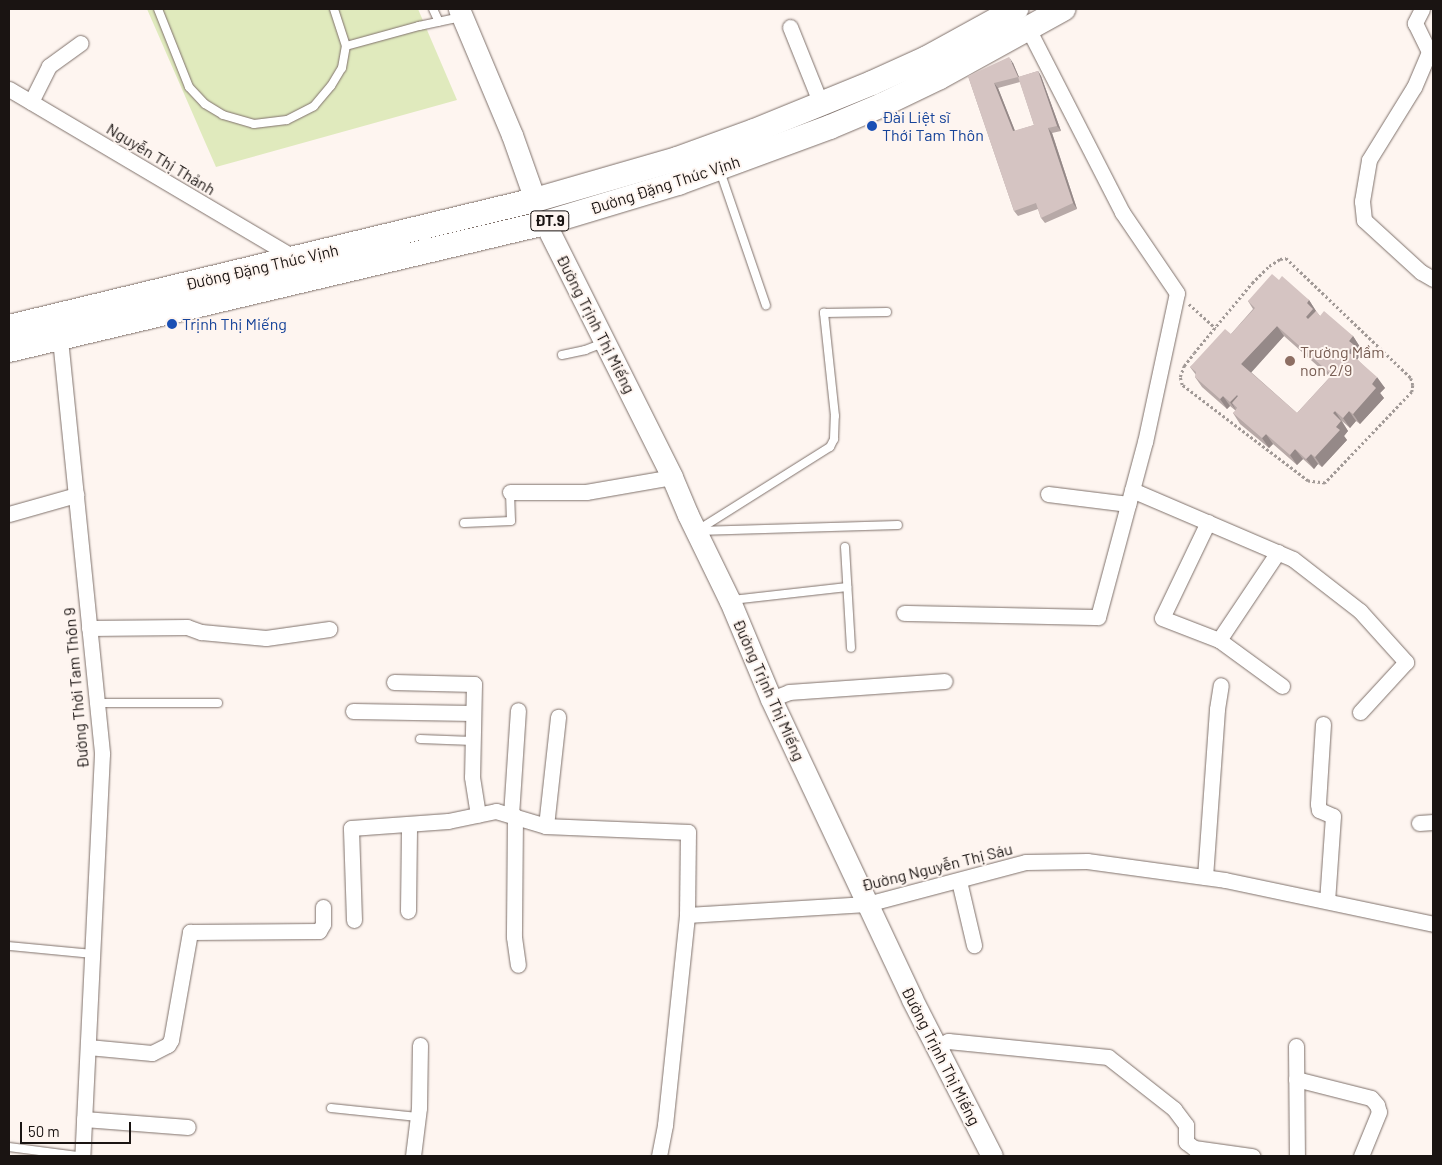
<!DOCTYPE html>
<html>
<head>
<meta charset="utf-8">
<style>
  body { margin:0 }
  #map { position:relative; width:1442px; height:1165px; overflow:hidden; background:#fef5f0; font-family:Barlow,sans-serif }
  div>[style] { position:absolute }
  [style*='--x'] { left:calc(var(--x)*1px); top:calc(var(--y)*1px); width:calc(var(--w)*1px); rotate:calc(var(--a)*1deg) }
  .green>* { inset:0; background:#e0eabd }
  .path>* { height:2.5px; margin-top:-1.25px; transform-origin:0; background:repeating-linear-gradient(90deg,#a29a97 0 2.5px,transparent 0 5px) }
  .roads { filter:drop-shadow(0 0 1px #7f716b) drop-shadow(0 0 1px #7f716b) }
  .service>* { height:8px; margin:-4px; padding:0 4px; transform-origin:4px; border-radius:4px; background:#fff }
  .minor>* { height:15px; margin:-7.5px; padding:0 7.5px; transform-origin:7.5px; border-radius:7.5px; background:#fff }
  .secondary>* { height:21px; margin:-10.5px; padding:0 10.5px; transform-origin:10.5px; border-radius:10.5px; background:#fff }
  .primary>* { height:24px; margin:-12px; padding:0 12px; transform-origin:12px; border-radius:12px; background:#fff }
  .wall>* { inset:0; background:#b7a9a7 }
  .shaded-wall>* { inset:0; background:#958988 }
  .building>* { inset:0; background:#d5c4c2 }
  .dots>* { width:14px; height:14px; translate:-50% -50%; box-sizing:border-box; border:2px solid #fef5f0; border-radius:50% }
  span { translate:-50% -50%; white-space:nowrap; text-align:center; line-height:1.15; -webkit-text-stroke:4px #fef5f0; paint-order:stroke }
  .shield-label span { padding:1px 4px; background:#fef5f0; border:1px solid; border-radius:4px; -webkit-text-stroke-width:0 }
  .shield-label { font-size:15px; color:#1a1412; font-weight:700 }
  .transit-label { font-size:16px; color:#164399 }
  .left { translate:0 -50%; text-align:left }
  .street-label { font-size:16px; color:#1a1412 }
  .education-label { font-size:16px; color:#785e54 }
  .frame { position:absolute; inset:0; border:10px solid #1a1412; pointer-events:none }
  .scale { position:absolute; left:20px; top:1122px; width:111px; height:22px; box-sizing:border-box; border:2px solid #1a1412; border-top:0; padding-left:6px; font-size:15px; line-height:18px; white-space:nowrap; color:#1a1412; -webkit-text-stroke:4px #fef5f0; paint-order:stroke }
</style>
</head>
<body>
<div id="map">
  <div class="green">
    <i style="clip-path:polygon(147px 9px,418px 9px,457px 100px,216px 167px)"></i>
  </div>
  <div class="path">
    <i style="--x:1286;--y:258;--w:173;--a:43.8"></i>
    <i style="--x:1411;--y:378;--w:7;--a:74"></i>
    <i style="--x:1413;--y:385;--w:7;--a:98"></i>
    <i style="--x:1412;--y:392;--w:126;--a:133.7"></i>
    <i style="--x:1325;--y:483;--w:17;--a:-173"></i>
    <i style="--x:1308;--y:481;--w:158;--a:-142.7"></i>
    <i style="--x:1182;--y:385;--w:8;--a:-104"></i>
    <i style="--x:1180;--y:377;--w:12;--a:-70"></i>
    <i style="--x:1184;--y:366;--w:16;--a:-52"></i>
    <i style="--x:1194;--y:353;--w:91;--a:-50.4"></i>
    <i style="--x:1252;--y:283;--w:24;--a:-45"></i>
    <i style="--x:1269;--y:266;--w:13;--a:-32"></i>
    <i style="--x:1280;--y:259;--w:6;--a:-9"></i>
    <i style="--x:1189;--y:304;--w:36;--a:42"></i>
  </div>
  <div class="roads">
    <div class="service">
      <i style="--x:158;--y:9;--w:84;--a:68.3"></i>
      <i style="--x:189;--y:87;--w:23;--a:47"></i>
      <i style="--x:205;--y:104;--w:21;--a:31"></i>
      <i style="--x:223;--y:115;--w:32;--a:16"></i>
      <i style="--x:254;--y:124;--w:33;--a:-7"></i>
      <i style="--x:287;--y:120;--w:30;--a:-27"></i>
      <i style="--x:314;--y:106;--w:26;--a:-50"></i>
      <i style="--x:331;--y:86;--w:21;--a:-59"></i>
      <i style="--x:342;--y:68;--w:22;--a:-80"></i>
      <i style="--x:346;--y:46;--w:39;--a:-108"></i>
      <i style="--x:433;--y:9;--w:14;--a:65"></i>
      <i style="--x:346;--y:46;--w:76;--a:-15.3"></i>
      <i style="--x:419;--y:26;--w:43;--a:-12.1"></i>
      <i style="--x:720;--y:171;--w:142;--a:71.1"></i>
      <i style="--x:562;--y:355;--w:24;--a:-12"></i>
      <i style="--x:585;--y:350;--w:19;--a:-21"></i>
      <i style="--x:464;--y:523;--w:47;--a:-2.4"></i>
      <i style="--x:511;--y:521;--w:29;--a:-92"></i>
      <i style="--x:698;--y:530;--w:156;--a:-32.2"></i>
      <i style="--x:830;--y:447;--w:9;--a:-63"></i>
      <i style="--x:834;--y:439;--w:23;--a:-88"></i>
      <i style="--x:835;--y:416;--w:104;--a:-96.1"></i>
      <i style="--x:824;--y:313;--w:63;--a:-0.9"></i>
      <i style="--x:698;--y:531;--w:200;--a:-1.7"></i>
      <i style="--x:845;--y:547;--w:101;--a:86.6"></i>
      <i style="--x:732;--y:600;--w:116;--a:-6.4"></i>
      <i style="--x:97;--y:703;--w:121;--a:0"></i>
      <i style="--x:420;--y:739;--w:53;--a:2.2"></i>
      <i style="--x:9;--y:946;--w:83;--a:5.5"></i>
      <i style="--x:331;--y:1108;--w:87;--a:5.9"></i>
      <i style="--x:9;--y:1147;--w:69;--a:7.5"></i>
    </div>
    <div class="minor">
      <i style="--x:1422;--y:9;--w:16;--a:117"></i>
      <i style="--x:1415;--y:23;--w:32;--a:64"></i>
      <i style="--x:1429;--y:52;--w:38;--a:113"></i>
      <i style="--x:1414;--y:87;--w:86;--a:121.7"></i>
      <i style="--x:1369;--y:160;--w:42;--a:99.7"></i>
      <i style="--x:1362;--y:201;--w:19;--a:84"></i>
      <i style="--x:1364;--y:220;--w:77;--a:42.4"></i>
      <i style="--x:1421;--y:272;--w:14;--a:30"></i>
      <i style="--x:790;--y:27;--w:83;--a:68.1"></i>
      <i style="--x:9;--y:89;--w:334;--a:30.6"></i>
      <i style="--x:31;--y:102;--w:40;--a:-63.4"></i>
      <i style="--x:49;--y:66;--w:39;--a:-36"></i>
      <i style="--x:60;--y:339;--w:417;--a:84.2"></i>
      <i style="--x:102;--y:754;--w:402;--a:92.8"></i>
      <i style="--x:1132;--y:490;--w:175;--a:23.2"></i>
      <i style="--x:1293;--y:559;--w:85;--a:37.8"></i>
      <i style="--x:1360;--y:611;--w:69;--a:48"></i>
      <i style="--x:1406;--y:662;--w:68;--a:132.6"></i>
      <i style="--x:510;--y:492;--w:76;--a:0"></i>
      <i style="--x:586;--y:492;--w:87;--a:-9.9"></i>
      <i style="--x:1048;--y:494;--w:81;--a:7.1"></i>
      <i style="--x:9;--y:514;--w:70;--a:-15.8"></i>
      <i style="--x:1208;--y:522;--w:106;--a:115.6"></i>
      <i style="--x:1162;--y:618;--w:61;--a:21.1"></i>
      <i style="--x:1219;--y:640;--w:78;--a:36.1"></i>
      <i style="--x:904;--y:613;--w:194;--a:1.2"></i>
      <i style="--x:1098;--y:617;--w:181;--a:-75"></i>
      <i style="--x:1145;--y:442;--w:152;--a:-77.9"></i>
      <i style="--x:1177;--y:293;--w:98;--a:-124.2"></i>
      <i style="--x:1122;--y:212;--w:207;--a:-117.1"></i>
      <i style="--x:89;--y:628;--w:98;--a:-0.6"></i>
      <i style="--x:187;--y:627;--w:15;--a:20"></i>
      <i style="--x:201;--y:632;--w:65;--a:5.3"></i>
      <i style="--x:266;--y:638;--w:64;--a:-8.1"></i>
      <i style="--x:1219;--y:640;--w:106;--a:-56.2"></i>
      <i style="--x:394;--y:682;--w:80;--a:1.4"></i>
      <i style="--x:474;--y:684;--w:93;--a:91.2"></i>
      <i style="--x:472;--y:777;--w:38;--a:81"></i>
      <i style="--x:771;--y:699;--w:19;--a:-21"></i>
      <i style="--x:789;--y:692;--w:156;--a:-4"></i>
      <i style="--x:353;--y:711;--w:120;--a:1"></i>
      <i style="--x:1323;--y:724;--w:80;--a:93.6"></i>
      <i style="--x:1318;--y:804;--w:6;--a:81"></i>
      <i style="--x:1319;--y:810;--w:15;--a:23"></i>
      <i style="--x:1333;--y:816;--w:85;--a:94"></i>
      <i style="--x:511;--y:815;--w:105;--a:-86.2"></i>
      <i style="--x:515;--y:816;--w:121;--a:90.5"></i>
      <i style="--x:514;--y:937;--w:28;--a:82"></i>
      <i style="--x:1419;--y:823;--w:14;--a:-4"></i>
      <i style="--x:546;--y:826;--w:110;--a:-83.7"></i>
      <i style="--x:1205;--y:877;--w:168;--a:-85.9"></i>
      <i style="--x:1217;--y:709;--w:24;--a:-81"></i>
      <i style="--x:959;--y:881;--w:66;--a:76.8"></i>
      <i style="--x:408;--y:911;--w:86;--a:-89.3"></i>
      <i style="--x:354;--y:920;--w:92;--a:-91.9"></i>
      <i style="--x:351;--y:828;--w:97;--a:-4.1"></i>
      <i style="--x:448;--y:821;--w:49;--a:-11.8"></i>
      <i style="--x:496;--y:811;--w:52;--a:16.7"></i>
      <i style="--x:546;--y:826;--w:142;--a:2.4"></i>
      <i style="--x:688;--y:832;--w:83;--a:90.7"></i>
      <i style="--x:1296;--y:1046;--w:110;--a:89.5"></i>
      <i style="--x:88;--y:1047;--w:64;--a:5.4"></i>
      <i style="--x:152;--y:1053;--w:18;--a:-27"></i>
      <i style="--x:168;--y:1045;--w:6;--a:-59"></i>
      <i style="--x:171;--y:1040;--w:110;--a:-80"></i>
      <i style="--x:190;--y:932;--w:129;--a:-0.4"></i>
      <i style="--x:319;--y:931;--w:8;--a:-60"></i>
      <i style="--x:323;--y:924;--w:17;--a:-90"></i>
      <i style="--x:935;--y:1048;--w:15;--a:-28"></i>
      <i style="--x:948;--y:1041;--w:161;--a:5.7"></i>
      <i style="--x:1108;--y:1057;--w:84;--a:38.2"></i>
      <i style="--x:1174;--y:1109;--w:20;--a:53"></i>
      <i style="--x:1186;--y:1125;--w:17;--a:90"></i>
      <i style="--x:1186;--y:1142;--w:10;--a:37"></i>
      <i style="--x:1194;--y:1148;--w:59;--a:7.9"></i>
      <i style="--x:1296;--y:1079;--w:77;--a:14.2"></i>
      <i style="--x:1371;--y:1098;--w:9;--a:49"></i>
      <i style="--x:1377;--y:1105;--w:7;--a:74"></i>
      <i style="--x:1379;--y:1112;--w:48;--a:112.2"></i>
      <i style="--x:84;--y:1119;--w:104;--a:4.4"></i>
      <i style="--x:413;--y:1156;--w:48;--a:-82.9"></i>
      <i style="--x:419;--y:1108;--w:63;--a:-89.1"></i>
      <i style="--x:659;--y:1156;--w:32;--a:-79"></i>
      <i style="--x:665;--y:1125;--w:211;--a:-84"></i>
      <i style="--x:687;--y:915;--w:180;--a:-3.5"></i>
      <i style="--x:867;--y:904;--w:164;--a:-14.8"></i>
      <i style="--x:1026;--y:862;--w:61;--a:-0.9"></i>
      <i style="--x:1087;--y:861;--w:139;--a:7.8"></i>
      <i style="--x:1225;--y:880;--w:213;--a:11.9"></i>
    </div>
    <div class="secondary">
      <i style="--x:459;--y:9;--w:137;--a:67.2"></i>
      <i style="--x:512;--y:135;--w:69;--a:70.5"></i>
      <i style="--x:545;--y:223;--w:284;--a:63.4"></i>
      <i style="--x:672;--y:477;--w:41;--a:67.2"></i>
      <i style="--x:688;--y:515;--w:96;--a:64"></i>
      <i style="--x:730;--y:601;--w:106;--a:67.3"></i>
      <i style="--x:771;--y:699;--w:331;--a:64.8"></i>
      <i style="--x:912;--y:999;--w:176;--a:63"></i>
    </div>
    <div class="primary">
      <i style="--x:9;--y:327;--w:541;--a:-13.57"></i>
      <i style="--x:535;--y:200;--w:148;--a:-16.1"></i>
      <i style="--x:677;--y:159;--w:82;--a:-20"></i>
      <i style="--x:754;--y:131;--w:127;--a:-22.1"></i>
      <i style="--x:872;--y:83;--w:60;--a:-24.4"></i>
      <i style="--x:927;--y:58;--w:102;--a:-28.8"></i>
      <i style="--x:9;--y:350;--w:551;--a:-13.33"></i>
      <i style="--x:545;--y:223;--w:139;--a:-16.7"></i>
      <i style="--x:678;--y:183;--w:162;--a:-20.2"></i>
      <i style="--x:830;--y:127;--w:56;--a:-22.9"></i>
      <i style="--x:882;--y:105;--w:64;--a:-25.8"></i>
      <i style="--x:940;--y:77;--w:141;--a:-28.9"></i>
    </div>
  </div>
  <div class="wall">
    <i style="clip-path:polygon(evenodd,1013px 63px,1019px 77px,1038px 71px,1041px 76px,1061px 131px,1052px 133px,1077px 209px,1045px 223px,1041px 218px,1038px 209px,1018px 216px,1014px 211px,968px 76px,1013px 63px,1020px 82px,1034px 125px,1015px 131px,998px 88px,1020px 82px)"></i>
    <i style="clip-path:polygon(evenodd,1279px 280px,1309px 300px,1316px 311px,1320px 316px,1353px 336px,1360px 347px,1357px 350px,1361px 355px,1357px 359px,1385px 388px,1380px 393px,1384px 398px,1360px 424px,1356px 421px,1350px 428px,1342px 421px,1348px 431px,1344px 436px,1347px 440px,1322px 467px,1318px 464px,1314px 469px,1303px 459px,1297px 465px,1273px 444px,1269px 448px,1240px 424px,1233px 413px,1236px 411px,1230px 406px,1227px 409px,1202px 387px,1195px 377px,1196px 375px,1190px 367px,1231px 334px,1253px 309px,1248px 301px,1279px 280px,1284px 336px,1330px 377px,1297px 413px,1251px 372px,1284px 336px)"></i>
  </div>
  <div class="shaded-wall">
    <i style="clip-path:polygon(1009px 57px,1013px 63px,1021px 82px,1018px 77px)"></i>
    <i style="clip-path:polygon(1038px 71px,1041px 76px,1061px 131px,1057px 126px)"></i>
    <i style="clip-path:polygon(994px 83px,998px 88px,1017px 136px,1013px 131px)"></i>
    <i style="clip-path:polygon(1048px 128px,1052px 133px,1077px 209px,1073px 203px)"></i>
    <i style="clip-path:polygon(1309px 300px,1316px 311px,1315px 312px,1313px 327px,1306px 317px,1307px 303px)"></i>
    <i style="clip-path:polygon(1277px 326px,1284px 336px,1249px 375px,1241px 364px)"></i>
    <i style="clip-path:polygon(1353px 336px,1360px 347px,1357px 350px,1361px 355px,1354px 363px,1347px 353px,1349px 341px)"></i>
    <i style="clip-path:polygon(1377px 377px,1385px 388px,1380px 393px,1384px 398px,1360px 424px,1353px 414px,1372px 384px)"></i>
    <i style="clip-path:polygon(1237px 395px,1244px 405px,1237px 408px,1232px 403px,1237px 412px,1230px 402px)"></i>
    <i style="clip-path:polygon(1223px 396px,1230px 406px,1227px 409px,1220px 399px)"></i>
    <i style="clip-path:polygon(1335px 411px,1348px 431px,1344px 436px,1347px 440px,1322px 467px,1315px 457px,1336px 427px,1333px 413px)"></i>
    <i style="clip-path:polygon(1349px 411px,1356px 421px,1350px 428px,1343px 418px)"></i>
    <i style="clip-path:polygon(1266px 434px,1273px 444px,1269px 448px,1262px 438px)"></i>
    <i style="clip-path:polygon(1295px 449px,1303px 459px,1297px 465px,1290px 455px)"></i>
    <i style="clip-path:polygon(1311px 454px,1318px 464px,1314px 469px,1306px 459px)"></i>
  </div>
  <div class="building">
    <i style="clip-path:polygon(1009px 57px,1018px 77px,994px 83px,1013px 131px,1034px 125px,1018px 77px,1038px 71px,1057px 126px,1048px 128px,1073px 203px,1041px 218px,1036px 203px,1014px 211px,968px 76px)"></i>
    <i style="clip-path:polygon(evenodd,1272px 274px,1279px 280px,1282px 276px,1309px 300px,1307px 303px,1313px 309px,1306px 317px,1308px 319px,1316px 311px,1320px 316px,1324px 311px,1353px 336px,1349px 341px,1354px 345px,1347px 353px,1351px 354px,1377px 377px,1372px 384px,1376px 388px,1353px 414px,1349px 411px,1343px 418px,1335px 411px,1333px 413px,1341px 421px,1336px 427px,1340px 430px,1315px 457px,1311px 454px,1306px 459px,1295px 449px,1290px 455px,1266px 434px,1262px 438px,1233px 413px,1237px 408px,1232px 403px,1238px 396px,1237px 395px,1230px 402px,1223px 396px,1220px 399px,1195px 377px,1196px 372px,1190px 367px,1225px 329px,1231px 334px,1255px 308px,1248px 301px,1272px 274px,1277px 326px,1332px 375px,1297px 413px,1241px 364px,1277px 326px)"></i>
  </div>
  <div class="dots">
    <i style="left:872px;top:126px;background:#1a4fb4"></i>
    <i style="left:172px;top:324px;background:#1a4fb4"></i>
    <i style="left:1290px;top:361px;background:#8d6e63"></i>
  </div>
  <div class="shield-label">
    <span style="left:550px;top:221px">ĐT.9</span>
  </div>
  <div class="transit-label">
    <span class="left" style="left:882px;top:126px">Đài Liệt sĩ<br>Thới Tam Thôn</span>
    <span class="left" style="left:182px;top:324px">Trịnh Thị Miếng</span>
  </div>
  <div class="street-label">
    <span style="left:161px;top:159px;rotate:31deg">Nguyễn Thị Thảnh</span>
    <span style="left:665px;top:185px;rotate:-18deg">Đường Đặng Thúc Vịnh</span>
    <span style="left:262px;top:267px;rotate:-13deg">Đường Đặng Thúc Vịnh</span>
    <span style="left:596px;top:324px;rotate:63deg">Đường Trịnh Thị Miếng</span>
    <span style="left:76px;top:688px;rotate:-95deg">Đường Thời Tam Thôn 9</span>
    <span style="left:769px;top:690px;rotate:66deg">Đường Trịnh Thị Miếng</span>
    <span style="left:937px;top:867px;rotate:-14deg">Đường Nguyễn Thị Sáu</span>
    <span style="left:941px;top:1056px;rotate:63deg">Đường Trịnh Thị Miếng</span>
  </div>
  <div class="education-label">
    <span class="left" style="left:1300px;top:361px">Trường Mầm<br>non 2/9</span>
  </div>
  <div class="frame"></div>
  <div class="scale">50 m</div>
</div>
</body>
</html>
